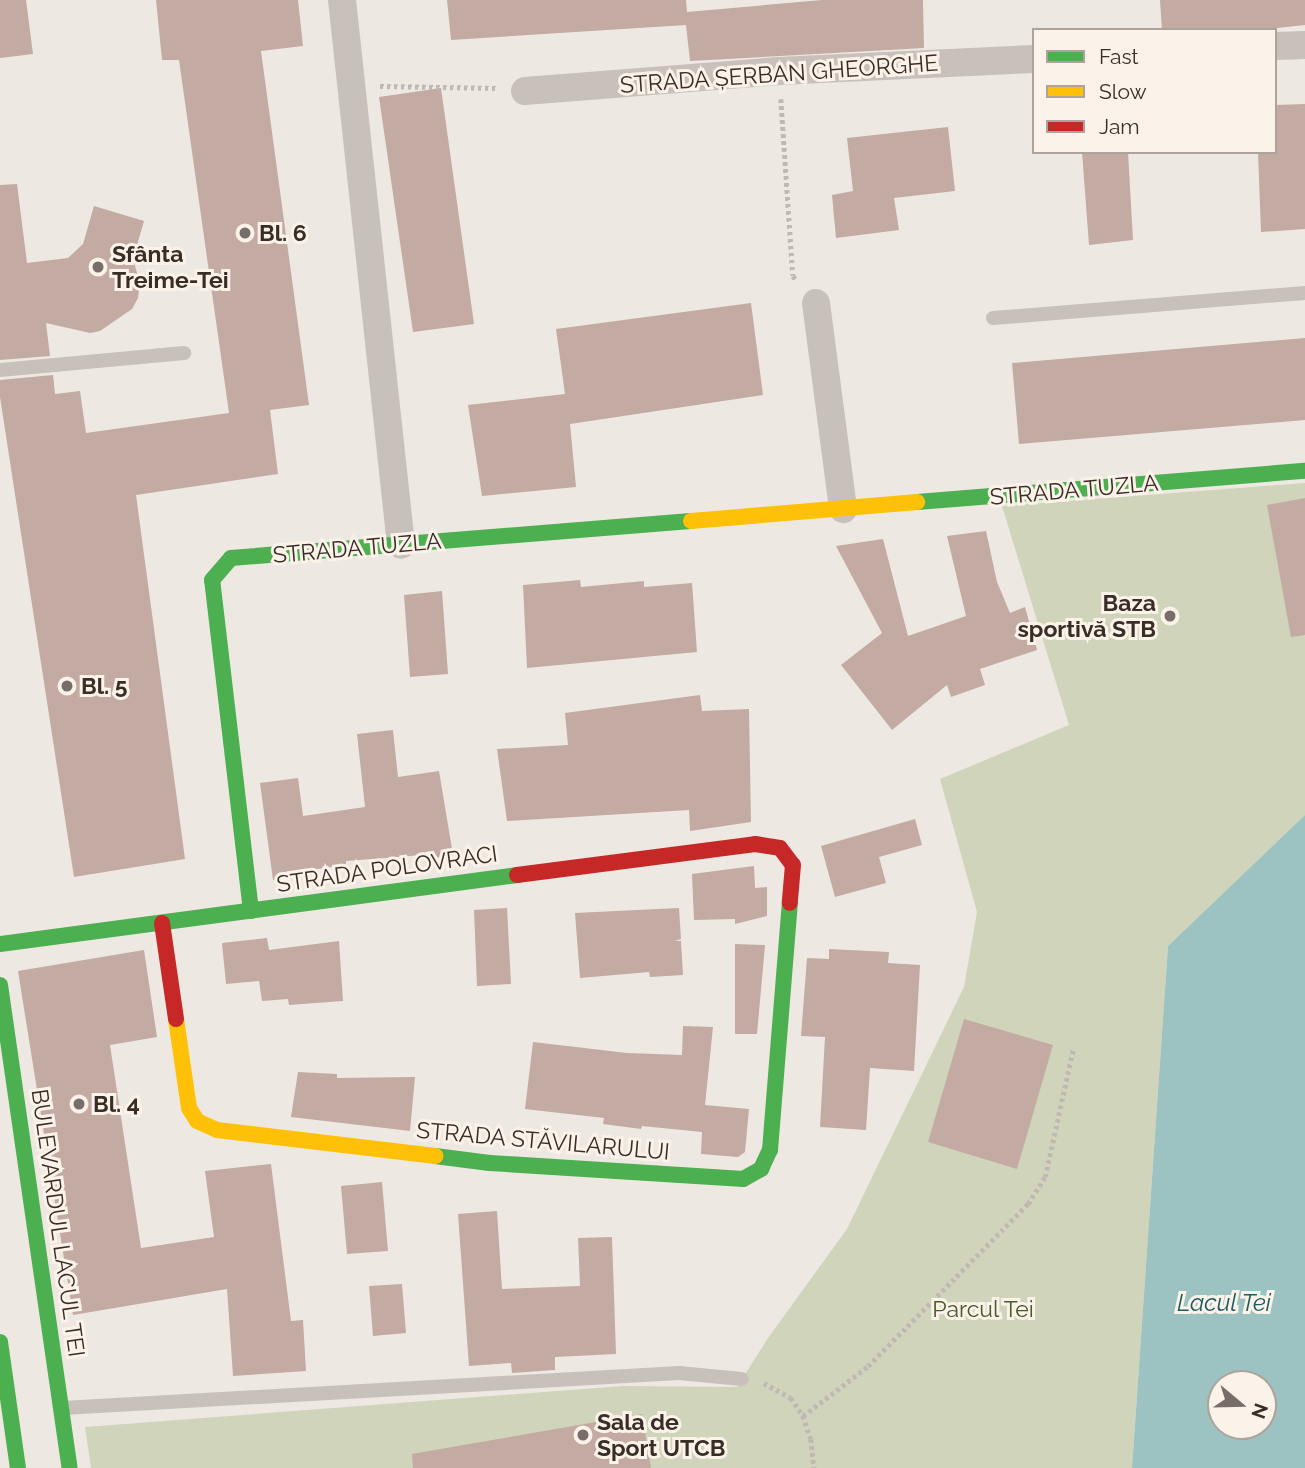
<!DOCTYPE html>
<html>
<head>
<meta charset="utf-8">
<style>
  body { margin:0 }
  #map { position:relative; width:1305px; height:1468px; overflow:hidden; background:#eee8e2; font-family:Raleway,sans-serif }
  div>[style] { position:absolute }
  [style*='--x'] { left:calc(var(--x)*1px); top:calc(var(--y)*1px); width:calc(var(--w)*1px); rotate:calc(var(--a)*1deg) }
  .green>* { inset:0; background:#d0d4bb }
  .water>* { inset:0; background:#9cc3c1 }
  .building>* { inset:0; background:#c3aaa2 }
  .path>* { height:4.5px; margin-top:-2.25px; transform-origin:0; background:repeating-linear-gradient(90deg,#c0b8b3 0 3.5px,transparent 0 7px) }
  .lane>* { height:14px; margin:-7px; padding:0 7px; transform-origin:7px; border-radius:7px; background:#c8c0ba }
  .street>* { height:28px; margin:-14px; padding:0 14px; transform-origin:14px; border-radius:14px; background:#c8c0ba }
  .fast>* { height:16px; margin:-8px; padding:0 8px; transform-origin:8px; border-radius:8px; background:#4caf50 }
  .slow>* { height:16px; margin:-8px; padding:0 8px; transform-origin:8px; border-radius:8px; background:#ffc107 }
  .jam>* { height:16px; margin:-8px; padding:0 8px; transform-origin:8px; border-radius:8px; background:#c62828 }
  .dots>* { width:19px; height:19px; translate:-50% -50%; box-sizing:border-box; border:4px solid #fbf2e9; border-radius:50% }
  span { translate:-50% -50%; white-space:nowrap; text-align:center; line-height:1.15; -webkit-text-stroke:6px #fbf2e9; paint-order:stroke }
  .street-label { font-size:23px; color:#392d28 }
  .poi-label { font-size:23px; color:#392d28; font-weight:700 }
  .left { translate:0 -50%; text-align:left }
  .right { translate:-100% -50%; text-align:right }
  .park-label { font-size:23px; color:#4a592a }
  .water-label { font-size:24px; color:#1a5c5e; font-style:italic }
  .legend { position:absolute; left:1032px; top:28px; width:245px; height:126px; box-sizing:border-box; background:#fbf2e9; border:2px solid #ada39c; margin:0; padding:9px 12px; list-style:none; font-size:21px; color:#392d28 }
  .legend li { display:flex; align-items:center; gap:14px; height:35px }
  .legend b { width:35px; border:2px solid #ada39c }
  .north { position:absolute; left:1207px; top:1370px; width:70px; height:70px; box-sizing:border-box; background:#fbf2e9; border:2px solid #ada39c; border-radius:50%; rotate:109deg; font-size:19px; font-weight:700; line-height:28px; text-align:center; color:#392d28 }
  .north::after { content:''; display:block; margin:auto; width:24px; height:32px; background:#786e69; clip-path:polygon(50% 0,100% 100%,50% 72%,0 100%) }
</style>
</head>
<body>
<div id="map">
  <div class="green">
    <i style="clip-path:polygon(1305px 483px,1305px 815px,1168px 946px,1132px 1468px,91px 1468px,85px 1427px,623px 1386px,737px 1387px,768px 1338px,847px 1229px,964px 987px,977px 912px,940px 779px,1069px 725px,1002px 506px)"></i>
  </div>
  <div class="water">
    <i style="clip-path:polygon(evenodd,1305px 815px,1305px 1468px,1132px 1468px,1168px 946px,1305px 815px,1221px 1384px,1263px 1384px,1263px 1426px,1221px 1426px,1221px 1384px)"></i>
  </div>
  <div class="building">
    <i style="clip-path:polygon(0 0,26px 0,33px 54px,0 58px)"></i>
    <i style="clip-path:polygon(156px 0,298px 0,303px 46px,261px 51px,309px 405px,270px 410px,278px 474px,136px 495px,185px 859px,74px 877px,0 397px,0 380px,53px 375px,55px 394px,80px 391px,86px 433px,229px 413px,179px 60px,162px 60px)"></i>
    <i style="clip-path:polygon(447px 0,686px 0,687px 12px,822px 0,923px 0,924px 48px,690px 61px,686px 25px,451px 40px)"></i>
    <i style="clip-path:polygon(1160px 0,1305px 0,1305px 25px,1257px 30px,1162px 30px)"></i>
    <i style="clip-path:polygon(441px 88px,474px 324px,413px 332px,379px 97px)"></i>
    <i style="clip-path:polygon(1305px 104px,1305px 229px,1261px 232px,1258px 152px,1275px 152px,1275px 105px)"></i>
    <i style="clip-path:polygon(948px 127px,955px 191px,894px 198px,899px 230px,836px 238px,832px 195px,853px 191px,847px 138px)"></i>
    <i style="clip-path:polygon(1082px 152px,1128px 152px,1133px 240px,1089px 245px)"></i>
    <i style="clip-path:polygon(17px 184px,27px 263px,68px 258px,83px 244px,94px 206px,144px 221px,133px 259px,140px 283px,138px 298px,132px 309px,100px 331px,90px 333px,46px 323px,50px 356px,0 360px,0 185px)"></i>
    <i style="clip-path:polygon(751px 303px,763px 395px,570px 424px,576px 487px,482px 496px,468px 405px,565px 394px,556px 329px)"></i>
    <i style="clip-path:polygon(1305px 338px,1305px 420px,1019px 444px,1012px 363px)"></i>
    <i style="clip-path:polygon(1305px 498px,1305px 635px,1291px 637px,1267px 505px)"></i>
    <i style="clip-path:polygon(986px 531px,997px 582px,1010px 613px,1025px 607px,1037px 650px,980px 669px,985px 685px,951px 697px,947px 685px,892px 730px,841px 665px,882px 633px,836px 546px,883px 539px,908px 636px,966px 616px,947px 536px)"></i>
    <i style="clip-path:polygon(580px 580px,581px 587px,644px 581px,644px 587px,692px 583px,697px 652px,527px 668px,523px 585px)"></i>
    <i style="clip-path:polygon(442px 591px,448px 674px,410px 677px,404px 595px)"></i>
    <i style="clip-path:polygon(700px 695px,702px 711px,749px 709px,751px 822px,690px 831px,689px 810px,507px 821px,497px 749px,568px 745px,565px 713px)"></i>
    <i style="clip-path:polygon(393px 730px,398px 777px,439px 771px,453px 855px,423px 860px,422px 855px,346px 861px,346px 865px,310px 870px,311px 875px,273px 880px,260px 783px,298px 778px,303px 816px,365px 807px,357px 734px)"></i>
    <i style="clip-path:polygon(915px 819px,922px 845px,879px 857px,886px 883px,835px 897px,821px 846px)"></i>
    <i style="clip-path:polygon(754px 866px,755px 888px,767px 887px,767px 916px,735px 924px,735px 919px,694px 920px,692px 874px)"></i>
    <i style="clip-path:polygon(507px 908px,511px 984px,477px 986px,474px 910px)"></i>
    <i style="clip-path:polygon(679px 908px,681px 939px,675px 941px,681px 941px,683px 975px,650px 977px,649px 972px,580px 978px,575px 913px)"></i>
    <i style="clip-path:polygon(267px 938px,269px 950px,339px 941px,343px 1001px,289px 1005px,288px 999px,262px 1001px,259px 981px,226px 984px,222px 943px)"></i>
    <i style="clip-path:polygon(735px 944px,765px 945px,757px 1034px,735px 1034px)"></i>
    <i style="clip-path:polygon(829px 949px,889px 952px,888px 963px,920px 965px,914px 1071px,870px 1068px,866px 1130px,820px 1127px,825px 1037px,801px 1036px,807px 958px,829px 959px)"></i>
    <i style="clip-path:polygon(144px 950px,157px 1037px,110px 1045px,141px 1248px,214px 1237px,205px 1171px,271px 1164px,291px 1321px,303px 1320px,306px 1371px,233px 1376px,227px 1289px,73px 1315px,18px 971px)"></i>
    <i style="clip-path:polygon(964px 1019px,1053px 1045px,1017px 1169px,928px 1142px)"></i>
    <i style="clip-path:polygon(683px 1026px,713px 1027px,705px 1105px,749px 1109px,745px 1152px,738px 1157px,701px 1154px,702px 1132px,642px 1126px,641px 1129px,603px 1124px,604px 1118px,525px 1109px,533px 1042px,627px 1053px,682px 1055px)"></i>
    <i style="clip-path:polygon(298px 1072px,337px 1074px,337px 1078px,415px 1077px,410px 1131px,291px 1117px)"></i>
    <i style="clip-path:polygon(382px 1182px,388px 1251px,347px 1254px,341px 1186px)"></i>
    <i style="clip-path:polygon(497px 1211px,502px 1289px,580px 1286px,578px 1238px,612px 1237px,616px 1354px,555px 1357px,555px 1370px,512px 1373px,511px 1363px,469px 1366px,458px 1214px)"></i>
    <i style="clip-path:polygon(402px 1284px,406px 1333px,373px 1336px,369px 1286px)"></i>
    <i style="clip-path:polygon(642px 1414px,651px 1468px,413px 1468px,412px 1454px)"></i>
  </div>
  <div class="path">
    <i style="--x:380;--y:86;--w:117;--a:1"></i>
    <i style="--x:781;--y:99;--w:177;--a:86.1"></i>
    <i style="--x:793;--y:276;--w:6;--a:51"></i>
    <i style="--x:764;--y:1383;--w:31;--a:29"></i>
    <i style="--x:791;--y:1398;--w:22;--a:56"></i>
    <i style="--x:803;--y:1416;--w:24;--a:71"></i>
    <i style="--x:811;--y:1439;--w:29;--a:84"></i>
    <i style="--x:803;--y:1416;--w:82;--a:-37.6"></i>
    <i style="--x:868;--y:1366;--w:228;--a:-45.4"></i>
    <i style="--x:1028;--y:1204;--w:32;--a:-58"></i>
    <i style="--x:1045;--y:1177;--w:130;--a:-77.6"></i>
  </div>
  <div class="lane">
    <i style="--x:993;--y:318;--w:313;--a:-4.6"></i>
    <i style="--x:0;--y:370;--w:185;--a:-5.3"></i>
    <i style="--x:63;--y:1408;--w:617;--a:-3.25"></i>
    <i style="--x:679;--y:1373;--w:63;--a:5.4"></i>
  </div>
  <div class="street">
    <i style="--x:342;--y:0;--w:548;--a:83.82"></i>
    <i style="--x:1275;--y:46;--w:30;--a:-2"></i>
    <i style="--x:525;--y:91;--w:255;--a:-4.5"></i>
    <i style="--x:779;--y:71;--w:255;--a:-2.7"></i>
    <i style="--x:816;--y:303;--w:208;--a:82.5"></i>
  </div>
  <div class="fast">
    <i style="--x:917;--y:502;--w:389;--a:-4.6"></i>
    <i style="--x:251;--y:911;--w:333;--a:-96.7"></i>
    <i style="--x:212;--y:580;--w:29;--a:-49"></i>
    <i style="--x:231;--y:558;--w:461;--a:-4.6"></i>
    <i style="--x:0;--y:944;--w:522;--a:-7.6"></i>
    <i style="--x:0;--y:985;--w:488;--a:81.8"></i>
    <i style="--x:435;--y:1156;--w:55;--a:7.3"></i>
    <i style="--x:490;--y:1163;--w:254;--a:3.6"></i>
    <i style="--x:743;--y:1179;--w:21;--a:-29"></i>
    <i style="--x:761;--y:1169;--w:21;--a:-65"></i>
    <i style="--x:770;--y:1150;--w:248;--a:-85.4"></i>
    <i style="--x:0;--y:1342;--w:127;--a:81.9"></i>
  </div>
  <div class="slow">
    <i style="--x:691;--y:521;--w:227;--a:-4.8"></i>
    <i style="--x:176;--y:1019;--w:90;--a:81.7"></i>
    <i style="--x:189;--y:1108;--w:15;--a:58"></i>
    <i style="--x:197;--y:1121;--w:22;--a:24"></i>
    <i style="--x:217;--y:1130;--w:220;--a:6.8"></i>
  </div>
  <div class="jam">
    <i style="--x:517;--y:875;--w:240;--a:-7.4"></i>
    <i style="--x:755;--y:844;--w:25;--a:9"></i>
    <i style="--x:780;--y:848;--w:21;--a:53"></i>
    <i style="--x:793;--y:865;--w:38;--a:95"></i>
    <i style="--x:162;--y:923;--w:97;--a:81.7"></i>
  </div>
  <div class="dots">
    <i style="left:245px;top:233px;background:#786e69"></i>
    <i style="left:98px;top:267px;background:#786e69"></i>
    <i style="left:1170px;top:616px;background:#786e69"></i>
    <i style="left:67px;top:686px;background:#786e69"></i>
    <i style="left:79px;top:1104px;background:#786e69"></i>
    <i style="left:583px;top:1435px;background:#786e69"></i>
  </div>
  <div class="street-label">
    <span style="left:779px;top:74px;rotate:-4deg">STRADA ȘERBAN GHEORGHE</span>
    <span style="left:1074px;top:490px;rotate:-5deg">STRADA TUZLA</span>
    <span style="left:357px;top:548px;rotate:-5deg">STRADA TUZLA</span>
    <span style="left:387px;top:869px;rotate:-8deg">STRADA POLOVRACI</span>
    <span style="left:543px;top:1141px;rotate:5deg">STRADA STĂVILARULUI</span>
    <span style="left:58px;top:1223px;rotate:82deg">BULEVARDUL LACUL TEI</span>
  </div>
  <div class="poi-label">
    <span class="left" style="left:259px;top:233px">Bl. 6</span>
    <span class="left" style="left:112px;top:267px">Sfânta<br>Treime-Tei</span>
    <span class="right" style="left:1156px;top:616px">Baza<br>sportivă STB</span>
    <span class="left" style="left:81px;top:686px">Bl. 5</span>
    <span class="left" style="left:93px;top:1104px">Bl. 4</span>
    <span class="left" style="left:597px;top:1435px">Sala de<br>Sport UTCB</span>
  </div>
  <div class="park-label">
    <span style="left:983px;top:1309px">Parcul Tei</span>
  </div>
  <div class="water-label">
    <span style="left:1224px;top:1303px">Lacul Tei</span>
  </div>
  <ul class="legend">
  <li><b style="height:9px;background:#4caf50"></b>Fast</li>
  <li><b style="height:9px;background:#ffc107"></b>Slow</li>
  <li><b style="height:9px;background:#c62828"></b>Jam</li>
  </ul>
  <div class="north">N</div>
</div>
</body>
</html>
